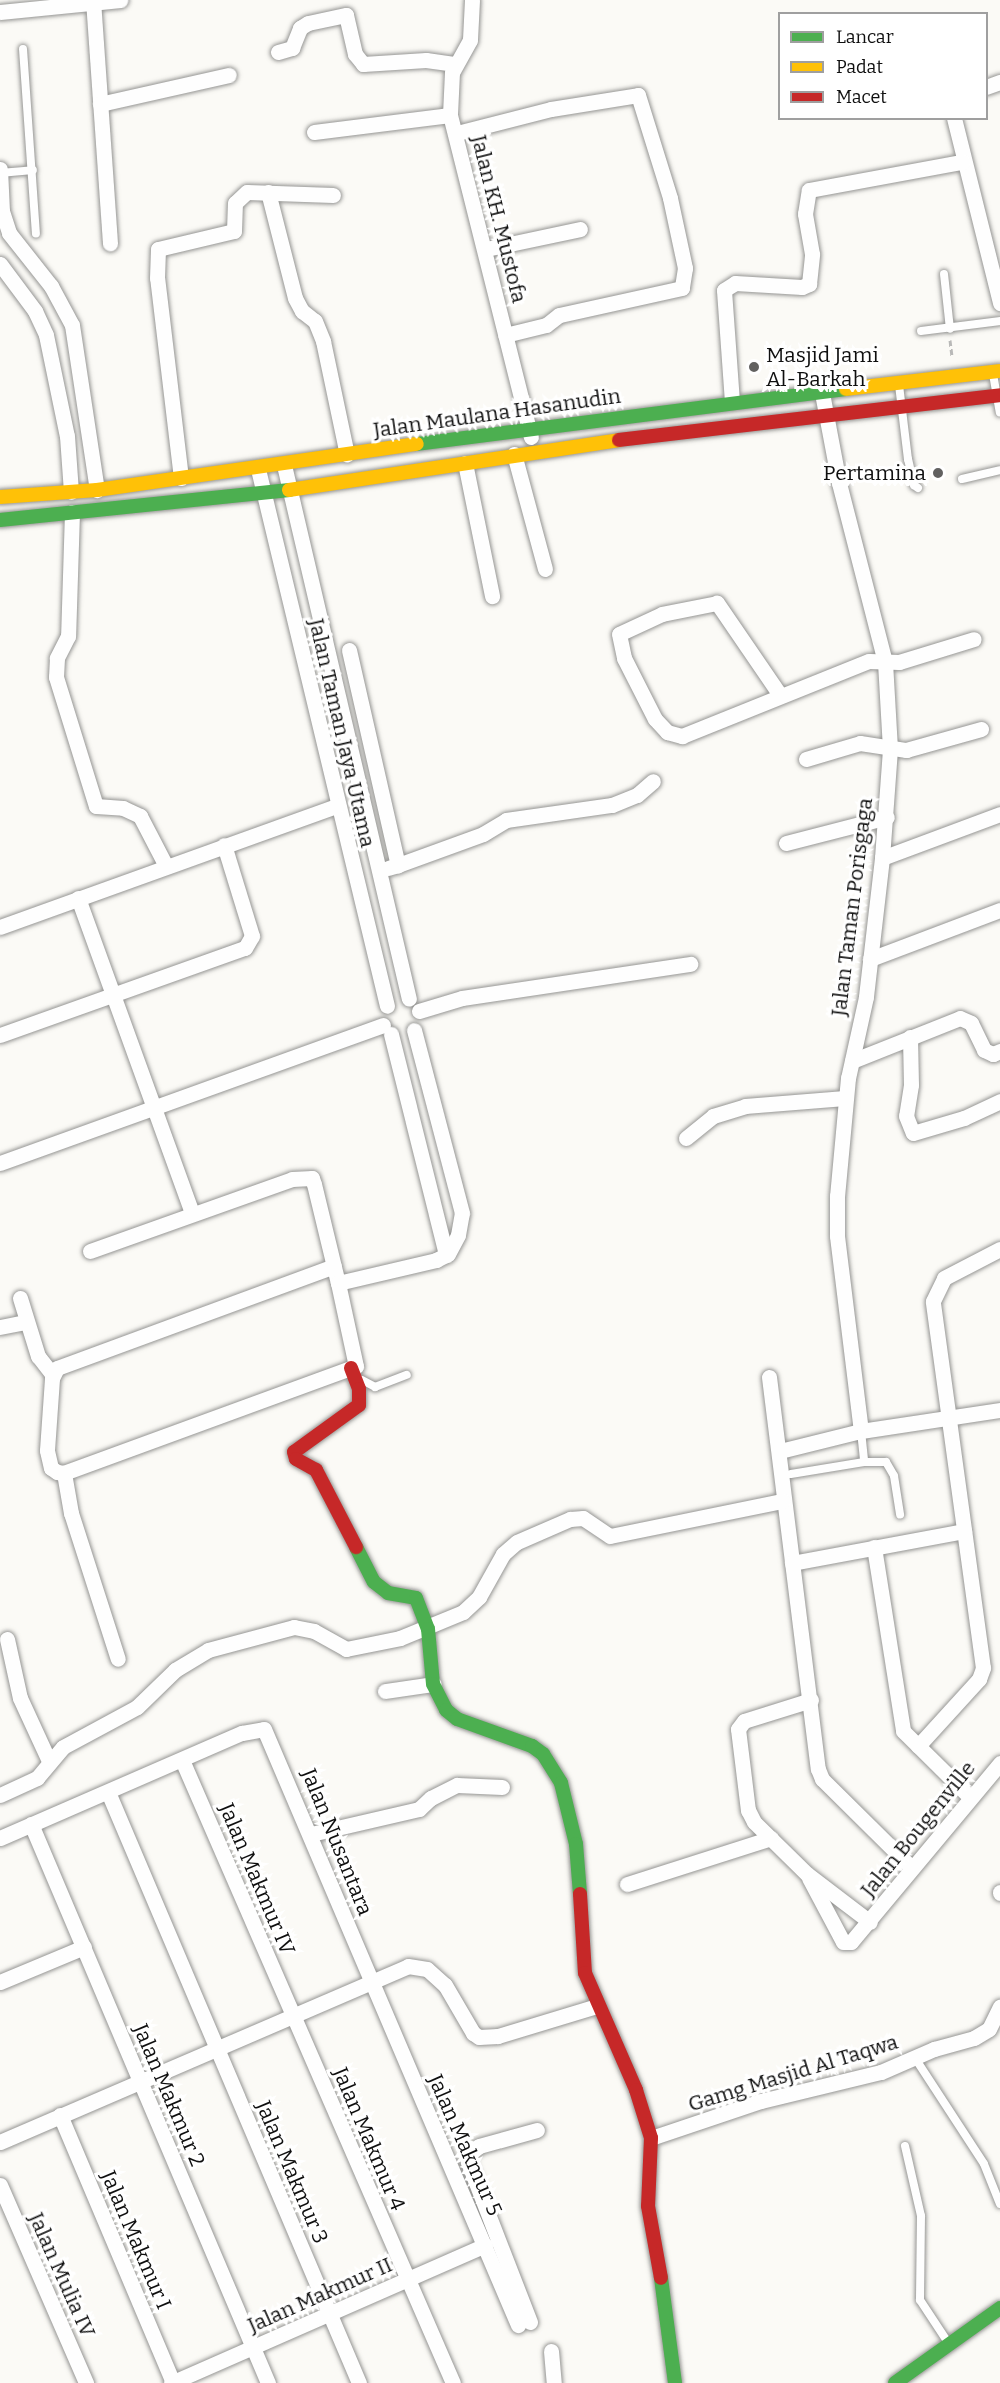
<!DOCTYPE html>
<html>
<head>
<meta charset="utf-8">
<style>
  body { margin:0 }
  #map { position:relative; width:1000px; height:2383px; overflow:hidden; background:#fbfaf6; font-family:Bitter,serif }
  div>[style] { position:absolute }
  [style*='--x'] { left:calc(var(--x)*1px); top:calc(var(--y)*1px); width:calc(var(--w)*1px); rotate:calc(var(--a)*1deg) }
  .path>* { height:3px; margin-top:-1.5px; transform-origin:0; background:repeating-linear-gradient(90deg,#b9b9b8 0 6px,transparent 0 9px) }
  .roads { filter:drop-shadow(0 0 2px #959593) drop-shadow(0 0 2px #959593) }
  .lane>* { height:8px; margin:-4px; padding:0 4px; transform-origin:4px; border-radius:4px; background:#fefefe }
  .street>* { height:15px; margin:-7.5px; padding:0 7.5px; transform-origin:7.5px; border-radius:7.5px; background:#fefefe }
  .fast>* { height:14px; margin:-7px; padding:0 7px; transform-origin:7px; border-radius:7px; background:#4caf50 }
  .slow>* { height:14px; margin:-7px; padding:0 7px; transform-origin:7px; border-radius:7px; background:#ffc107 }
  .jam>* { height:14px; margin:-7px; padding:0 7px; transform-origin:7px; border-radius:7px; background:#c62828 }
  .dots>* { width:16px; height:16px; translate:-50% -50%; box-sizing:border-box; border:3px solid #fff; border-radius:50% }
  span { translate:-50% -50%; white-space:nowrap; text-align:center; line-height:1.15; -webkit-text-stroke:6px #fff; paint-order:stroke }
  .street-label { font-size:21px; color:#0f0f0f }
  .poi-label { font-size:21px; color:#0f0f0f }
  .left { translate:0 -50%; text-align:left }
  .right { translate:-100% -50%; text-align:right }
  .legend { position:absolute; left:778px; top:12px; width:210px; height:108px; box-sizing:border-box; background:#fff; border:2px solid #9f9f9f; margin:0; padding:8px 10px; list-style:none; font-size:18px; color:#0f0f0f }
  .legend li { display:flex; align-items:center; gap:12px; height:30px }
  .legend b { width:30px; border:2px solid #9f9f9f }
</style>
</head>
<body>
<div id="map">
  <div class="path">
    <i style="--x:950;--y:340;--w:17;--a:83"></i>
  </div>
  <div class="roads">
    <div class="lane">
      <i style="--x:23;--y:49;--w:185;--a:86"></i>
      <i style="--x:0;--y:173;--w:33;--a:-5"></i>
      <i style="--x:944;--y:274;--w:55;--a:83.8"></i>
      <i style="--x:921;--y:331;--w:80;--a:-7.2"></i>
      <i style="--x:993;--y:374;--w:39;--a:80"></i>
      <i style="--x:899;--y:385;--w:75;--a:83.1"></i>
      <i style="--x:908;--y:459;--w:27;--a:77"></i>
      <i style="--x:914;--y:485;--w:5;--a:37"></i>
      <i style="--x:962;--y:479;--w:39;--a:-13"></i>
      <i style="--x:362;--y:1380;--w:15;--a:28"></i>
      <i style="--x:375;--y:1387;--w:34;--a:-21"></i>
      <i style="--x:861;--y:1431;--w:31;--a:84"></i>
      <i style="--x:791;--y:1474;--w:74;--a:-9.3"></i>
      <i style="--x:864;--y:1462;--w:22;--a:0"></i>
      <i style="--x:886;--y:1462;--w:16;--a:60"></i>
      <i style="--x:894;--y:1476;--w:39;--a:81"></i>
      <i style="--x:915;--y:2058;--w:126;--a:56.9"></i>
      <i style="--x:984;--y:2164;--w:43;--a:68.2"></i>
      <i style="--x:905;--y:2146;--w:72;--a:77.1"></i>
      <i style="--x:921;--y:2216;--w:84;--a:90.7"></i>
      <i style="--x:920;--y:2300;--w:53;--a:56.6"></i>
    </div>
    <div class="street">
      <i style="--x:93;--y:0;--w:244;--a:86"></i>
      <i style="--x:472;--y:0;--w:40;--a:92.9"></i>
      <i style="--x:470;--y:40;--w:37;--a:119"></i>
      <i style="--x:452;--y:72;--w:43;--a:92.7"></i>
      <i style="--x:450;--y:115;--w:332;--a:75.9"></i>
      <i style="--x:0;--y:12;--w:121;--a:-5.7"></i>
      <i style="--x:278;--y:52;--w:15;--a:-16"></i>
      <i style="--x:292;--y:48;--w:22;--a:-68"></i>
      <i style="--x:300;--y:28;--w:9;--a:-32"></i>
      <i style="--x:308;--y:23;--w:39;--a:-12"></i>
      <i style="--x:346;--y:15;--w:40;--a:77"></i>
      <i style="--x:355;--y:54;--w:13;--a:51"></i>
      <i style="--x:363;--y:64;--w:63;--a:-3.6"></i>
      <i style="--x:426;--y:60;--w:28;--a:8"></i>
      <i style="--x:986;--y:87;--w:15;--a:-20"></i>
      <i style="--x:100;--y:104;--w:132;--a:-12.7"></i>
      <i style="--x:954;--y:118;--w:191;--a:76"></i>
      <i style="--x:314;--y:132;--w:137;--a:-7.1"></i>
      <i style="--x:457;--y:133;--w:97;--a:-14.3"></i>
      <i style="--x:551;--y:109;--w:88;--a:-9.1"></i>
      <i style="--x:638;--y:95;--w:108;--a:72.7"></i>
      <i style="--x:670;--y:198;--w:72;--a:77.9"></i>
      <i style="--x:685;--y:268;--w:20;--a:99"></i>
      <i style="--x:682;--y:288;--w:126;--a:167.6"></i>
      <i style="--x:559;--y:315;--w:16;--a:142"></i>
      <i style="--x:546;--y:325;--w:42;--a:166.3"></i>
      <i style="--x:0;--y:169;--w:42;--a:87.3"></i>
      <i style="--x:2;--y:211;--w:23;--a:72"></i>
      <i style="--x:9;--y:233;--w:68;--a:51.6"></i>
      <i style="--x:51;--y:286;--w:44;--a:61.7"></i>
      <i style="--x:72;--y:325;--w:167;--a:81.4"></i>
      <i style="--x:268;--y:192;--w:109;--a:75.7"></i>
      <i style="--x:295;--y:298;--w:15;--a:62"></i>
      <i style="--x:302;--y:311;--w:16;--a:38"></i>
      <i style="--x:315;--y:321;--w:22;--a:68"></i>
      <i style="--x:323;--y:341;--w:116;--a:78.1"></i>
      <i style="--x:486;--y:249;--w:96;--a:-12"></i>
      <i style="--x:0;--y:264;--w:59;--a:53.3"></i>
      <i style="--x:35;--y:311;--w:26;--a:65"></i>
      <i style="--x:46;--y:335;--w:103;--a:78.3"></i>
      <i style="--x:67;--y:436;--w:56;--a:85.9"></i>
      <i style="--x:822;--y:393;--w:92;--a:79.3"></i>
      <i style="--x:839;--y:483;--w:185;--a:75.6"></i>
      <i style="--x:885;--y:662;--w:87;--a:86.7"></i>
      <i style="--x:890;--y:749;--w:109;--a:94.2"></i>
      <i style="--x:882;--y:858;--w:140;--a:96.6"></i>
      <i style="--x:866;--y:997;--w:83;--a:102.5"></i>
      <i style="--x:848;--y:1078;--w:119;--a:95.3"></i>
      <i style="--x:837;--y:1196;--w:40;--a:90"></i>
      <i style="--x:837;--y:1236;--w:196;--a:83"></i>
      <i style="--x:732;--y:402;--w:112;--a:-94.1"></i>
      <i style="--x:724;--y:290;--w:13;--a:-32"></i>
      <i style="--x:735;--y:283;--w:67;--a:3.4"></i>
      <i style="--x:802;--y:287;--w:8;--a:-23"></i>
      <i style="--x:809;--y:284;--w:30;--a:-84"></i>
      <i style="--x:812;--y:254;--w:41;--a:-99.9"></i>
      <i style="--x:805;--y:214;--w:24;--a:-81"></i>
      <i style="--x:809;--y:190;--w:156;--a:-10.4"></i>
      <i style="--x:514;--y:454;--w:119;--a:74.9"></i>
      <i style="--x:465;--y:463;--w:136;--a:78.5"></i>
      <i style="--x:284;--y:465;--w:548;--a:76.83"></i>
      <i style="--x:258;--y:469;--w:552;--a:76.49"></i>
      <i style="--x:181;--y:478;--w:201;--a:-96.8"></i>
      <i style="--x:157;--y:278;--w:29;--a:-88"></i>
      <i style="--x:158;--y:249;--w:78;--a:-13.3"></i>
      <i style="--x:234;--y:231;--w:28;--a:-88"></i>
      <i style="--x:235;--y:203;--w:16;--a:-43"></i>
      <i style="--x:247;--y:192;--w:86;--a:2"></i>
      <i style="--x:72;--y:512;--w:124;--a:91.8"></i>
      <i style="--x:68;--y:636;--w:25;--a:117"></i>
      <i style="--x:57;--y:658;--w:19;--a:93"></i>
      <i style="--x:56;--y:677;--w:135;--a:72.8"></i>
      <i style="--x:96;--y:806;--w:27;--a:4"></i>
      <i style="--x:123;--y:808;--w:19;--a:25"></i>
      <i style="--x:140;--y:816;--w:56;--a:62.5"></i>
      <i style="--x:349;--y:650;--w:221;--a:77.2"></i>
      <i style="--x:398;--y:865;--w:10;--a:163"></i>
      <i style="--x:780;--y:695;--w:112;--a:-124.4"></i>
      <i style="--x:717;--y:603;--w:56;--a:168.7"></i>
      <i style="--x:662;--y:614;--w:47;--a:155.1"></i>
      <i style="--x:619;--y:634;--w:25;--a:78"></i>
      <i style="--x:624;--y:658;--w:68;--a:63.1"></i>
      <i style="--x:655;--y:719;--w:18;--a:47"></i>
      <i style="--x:667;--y:732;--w:16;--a:15"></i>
      <i style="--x:682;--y:736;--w:201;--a:-21.9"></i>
      <i style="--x:869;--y:661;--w:30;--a:2"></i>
      <i style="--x:899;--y:662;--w:78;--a:-17"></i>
      <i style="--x:806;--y:759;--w:56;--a:-16.5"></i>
      <i style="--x:860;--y:743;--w:47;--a:8.7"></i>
      <i style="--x:906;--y:750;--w:78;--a:-15.6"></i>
      <i style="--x:786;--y:843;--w:104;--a:-14.4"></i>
      <i style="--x:882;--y:858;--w:126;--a:-20.4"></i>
      <i style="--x:398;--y:865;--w:90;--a:-20"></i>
      <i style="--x:483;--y:834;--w:27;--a:-31"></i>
      <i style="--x:506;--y:820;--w:107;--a:-8.1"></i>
      <i style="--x:612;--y:805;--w:27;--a:-22"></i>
      <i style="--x:637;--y:795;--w:21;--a:-41"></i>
      <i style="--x:78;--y:898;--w:335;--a:70.1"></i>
      <i style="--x:0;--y:927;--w:358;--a:-19.8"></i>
      <i style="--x:870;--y:959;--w:139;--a:-20.7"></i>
      <i style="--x:419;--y:1011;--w:45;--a:-16.8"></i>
      <i style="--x:462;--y:998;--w:231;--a:-8.5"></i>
      <i style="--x:391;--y:1034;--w:228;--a:76"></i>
      <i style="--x:0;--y:1035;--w:260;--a:-19.6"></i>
      <i style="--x:245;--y:948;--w:14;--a:-60"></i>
      <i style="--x:252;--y:936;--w:95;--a:-107.1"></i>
      <i style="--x:910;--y:1037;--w:48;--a:88.8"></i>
      <i style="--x:911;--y:1085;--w:31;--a:99"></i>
      <i style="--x:906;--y:1116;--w:18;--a:68"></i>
      <i style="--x:913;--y:1133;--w:53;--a:-16.4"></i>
      <i style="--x:964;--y:1118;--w:40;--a:-25"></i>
      <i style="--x:852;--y:1061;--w:116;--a:-21.7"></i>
      <i style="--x:960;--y:1018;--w:12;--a:24"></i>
      <i style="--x:971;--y:1023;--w:30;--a:64"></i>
      <i style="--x:984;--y:1050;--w:10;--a:24"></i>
      <i style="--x:993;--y:1054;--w:8;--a:-23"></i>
      <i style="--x:686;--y:1138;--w:35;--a:-39"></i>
      <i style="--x:713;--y:1116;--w:34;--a:-17"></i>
      <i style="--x:745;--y:1106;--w:100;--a:-4.6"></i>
      <i style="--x:0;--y:1163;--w:407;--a:-19.8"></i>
      <i style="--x:90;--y:1251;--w:214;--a:-19.6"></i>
      <i style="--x:292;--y:1179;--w:20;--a:-3"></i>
      <i style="--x:312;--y:1178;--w:6;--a:72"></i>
      <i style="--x:314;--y:1184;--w:102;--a:76.4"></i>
      <i style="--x:338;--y:1283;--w:85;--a:77.8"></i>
      <i style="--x:356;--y:1366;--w:311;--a:159.9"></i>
      <i style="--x:64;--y:1473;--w:7;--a:-172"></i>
      <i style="--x:57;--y:1472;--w:7;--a:-146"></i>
      <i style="--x:51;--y:1468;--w:18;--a:-103"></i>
      <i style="--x:47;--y:1450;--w:72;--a:-86"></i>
      <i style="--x:52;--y:1378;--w:11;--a:-63"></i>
      <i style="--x:57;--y:1368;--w:295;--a:-20.2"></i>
      <i style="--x:338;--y:1283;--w:101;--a:-13.2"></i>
      <i style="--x:436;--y:1260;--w:13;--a:-27"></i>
      <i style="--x:448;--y:1254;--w:21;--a:-62"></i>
      <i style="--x:458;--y:1235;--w:22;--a:-80"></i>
      <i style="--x:462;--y:1213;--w:189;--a:-104.7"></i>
      <i style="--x:20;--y:1298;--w:61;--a:72.8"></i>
      <i style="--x:38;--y:1356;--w:24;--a:52"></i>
      <i style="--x:0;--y:1327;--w:25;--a:-11"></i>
      <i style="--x:769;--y:1377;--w:395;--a:82.9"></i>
      <i style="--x:818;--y:1769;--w:11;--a:68"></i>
      <i style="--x:822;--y:1779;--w:124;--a:44.7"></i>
      <i style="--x:780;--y:1451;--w:83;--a:-13.9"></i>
      <i style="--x:861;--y:1431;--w:141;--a:-8.6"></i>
      <i style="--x:64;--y:1473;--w:41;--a:80.1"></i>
      <i style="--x:71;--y:1513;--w:153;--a:72.2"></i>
      <i style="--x:874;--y:1547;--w:186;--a:81"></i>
      <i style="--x:903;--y:1731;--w:93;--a:44.6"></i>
      <i style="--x:792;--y:1563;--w:175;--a:-10.5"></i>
      <i style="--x:7;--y:1639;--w:60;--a:77.6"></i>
      <i style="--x:20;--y:1698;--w:69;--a:65.3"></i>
      <i style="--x:385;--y:1691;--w:49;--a:-8.3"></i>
      <i style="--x:811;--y:1700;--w:70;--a:162.6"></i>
      <i style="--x:744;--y:1721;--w:10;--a:127"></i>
      <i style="--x:738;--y:1729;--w:82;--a:83"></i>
      <i style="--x:748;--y:1810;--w:13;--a:63"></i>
      <i style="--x:754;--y:1822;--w:74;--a:44.5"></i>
      <i style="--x:807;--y:1874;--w:79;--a:37.3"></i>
      <i style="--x:918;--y:1746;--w:91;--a:-47.7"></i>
      <i style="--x:979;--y:1679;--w:12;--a:-70"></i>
      <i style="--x:983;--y:1668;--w:370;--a:-97.8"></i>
      <i style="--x:933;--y:1301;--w:25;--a:-64"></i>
      <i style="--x:944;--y:1278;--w:63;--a:-27.4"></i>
      <i style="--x:182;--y:1760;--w:679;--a:66.49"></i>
      <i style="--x:108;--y:1792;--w:642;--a:66.99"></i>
      <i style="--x:0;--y:1795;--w:41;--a:-24.7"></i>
      <i style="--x:37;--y:1778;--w:40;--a:-50"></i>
      <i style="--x:63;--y:1747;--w:84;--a:-28.4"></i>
      <i style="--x:137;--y:1707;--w:53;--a:-44.2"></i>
      <i style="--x:175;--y:1670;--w:39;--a:-31"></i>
      <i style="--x:208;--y:1650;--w:89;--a:-15"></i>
      <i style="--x:294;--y:1627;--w:20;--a:11"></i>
      <i style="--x:314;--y:1631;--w:37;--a:29"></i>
      <i style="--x:346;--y:1649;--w:55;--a:-11.5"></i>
      <i style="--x:400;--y:1638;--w:68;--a:-22.4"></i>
      <i style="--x:463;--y:1612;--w:22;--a:-43"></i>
      <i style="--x:479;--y:1597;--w:49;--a:-60.8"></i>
      <i style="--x:503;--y:1554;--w:18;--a:-41"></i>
      <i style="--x:517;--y:1542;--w:58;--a:-23.5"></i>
      <i style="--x:570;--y:1519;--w:13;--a:-4"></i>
      <i style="--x:583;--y:1518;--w:32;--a:34"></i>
      <i style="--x:610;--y:1536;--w:176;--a:-11.5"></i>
      <i style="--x:31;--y:1824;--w:607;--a:67.02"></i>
      <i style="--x:311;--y:1834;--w:111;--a:-13"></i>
      <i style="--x:419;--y:1809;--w:16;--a:-43"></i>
      <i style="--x:431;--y:1798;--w:29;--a:-27"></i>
      <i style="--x:457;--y:1785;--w:45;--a:2.5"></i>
      <i style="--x:0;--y:1838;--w:264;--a:-23.5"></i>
      <i style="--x:242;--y:1733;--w:22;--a:-10"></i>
      <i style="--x:264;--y:1729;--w:648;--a:66.92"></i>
      <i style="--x:809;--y:1878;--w:72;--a:62"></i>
      <i style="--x:843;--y:1942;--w:8;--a:0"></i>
      <i style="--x:851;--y:1942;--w:233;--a:-50.2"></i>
      <i style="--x:627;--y:1884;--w:151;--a:-17.7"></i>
      <i style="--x:1000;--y:1892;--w:1;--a:90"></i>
      <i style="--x:0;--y:1982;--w:91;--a:-22.6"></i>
      <i style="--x:60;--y:2115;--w:291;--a:67.1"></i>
      <i style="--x:651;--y:2138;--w:116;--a:-18.6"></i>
      <i style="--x:761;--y:2101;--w:123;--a:-13.6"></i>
      <i style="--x:881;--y:2072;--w:58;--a:-23.5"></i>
      <i style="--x:934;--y:2049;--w:41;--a:-15.4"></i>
      <i style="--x:974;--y:2038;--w:17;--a:-31"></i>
      <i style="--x:989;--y:2029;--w:25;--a:-64"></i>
      <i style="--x:0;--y:2142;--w:444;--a:-23.3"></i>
      <i style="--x:408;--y:1966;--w:19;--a:9"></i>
      <i style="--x:427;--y:1969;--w:24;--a:42"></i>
      <i style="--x:445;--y:1985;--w:56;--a:59.7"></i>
      <i style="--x:473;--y:2033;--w:7;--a:34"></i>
      <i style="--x:479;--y:2037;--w:19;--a:-3"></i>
      <i style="--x:498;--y:2036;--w:103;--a:-16.9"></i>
      <i style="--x:0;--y:2185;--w:216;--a:66.5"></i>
      <i style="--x:530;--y:2322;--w:172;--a:-111.2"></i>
      <i style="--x:468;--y:2162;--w:7;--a:-90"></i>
      <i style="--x:468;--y:2155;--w:14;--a:-39"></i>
      <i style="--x:479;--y:2146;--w:60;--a:-15.4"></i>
      <i style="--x:551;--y:2351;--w:32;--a:85"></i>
      <i style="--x:171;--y:2383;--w:343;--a:-23.7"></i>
    </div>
    <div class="fast">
      <i style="--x:417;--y:444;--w:433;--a:-7.3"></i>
      <i style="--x:0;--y:520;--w:291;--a:-5.9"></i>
      <i style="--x:356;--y:1547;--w:39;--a:63"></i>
      <i style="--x:374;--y:1582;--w:18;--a:38"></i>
      <i style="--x:388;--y:1593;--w:28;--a:10"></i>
      <i style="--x:416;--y:1598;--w:33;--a:69"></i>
      <i style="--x:428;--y:1629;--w:55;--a:84.8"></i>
      <i style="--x:433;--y:1684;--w:29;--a:63"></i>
      <i style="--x:446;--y:1710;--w:14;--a:39"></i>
      <i style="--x:457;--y:1719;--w:80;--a:19.8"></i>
      <i style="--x:532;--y:1746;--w:14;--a:36"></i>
      <i style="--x:543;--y:1754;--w:34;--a:58"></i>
      <i style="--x:561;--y:1783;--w:63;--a:76.2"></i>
      <i style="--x:576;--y:1844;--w:50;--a:85.4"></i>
      <i style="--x:661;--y:2278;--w:106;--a:82.4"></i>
      <i style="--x:895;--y:2383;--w:129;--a:-35.5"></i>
    </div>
    <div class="slow">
      <i style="--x:846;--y:389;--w:155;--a:-6.7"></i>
      <i style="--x:289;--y:490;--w:334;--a:-8.6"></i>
      <i style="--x:0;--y:497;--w:97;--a:-4.1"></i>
      <i style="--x:97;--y:490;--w:323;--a:-8.2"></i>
    </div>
    <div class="jam">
      <i style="--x:619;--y:440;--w:384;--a:-6.7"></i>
      <i style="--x:351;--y:1368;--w:22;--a:69"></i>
      <i style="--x:359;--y:1389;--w:16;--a:90"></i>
      <i style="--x:359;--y:1405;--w:80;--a:144.1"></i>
      <i style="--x:294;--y:1452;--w:7;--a:74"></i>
      <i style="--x:296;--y:1459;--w:23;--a:29"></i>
      <i style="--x:316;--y:1470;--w:87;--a:62.5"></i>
      <i style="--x:580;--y:1894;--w:79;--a:86.4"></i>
      <i style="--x:585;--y:1973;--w:128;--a:66.4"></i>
      <i style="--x:636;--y:2090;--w:50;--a:72.6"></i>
      <i style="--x:651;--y:2138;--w:68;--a:92.5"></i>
      <i style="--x:648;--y:2206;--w:73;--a:79.8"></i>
    </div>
  </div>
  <div class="dots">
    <i style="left:754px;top:367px;background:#626160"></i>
    <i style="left:938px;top:473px;background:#626160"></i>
  </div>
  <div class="street-label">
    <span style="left:499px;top:219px;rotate:76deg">Jalan KH. Mustofa</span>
    <span style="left:497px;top:413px;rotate:-8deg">Jalan Maulana Hasanudin</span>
    <span style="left:342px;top:733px;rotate:77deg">Jalan Taman Jaya Utama</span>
    <span style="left:852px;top:907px;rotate:-83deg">Jalan Taman Porisgaga</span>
    <span style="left:918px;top:1829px;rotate:-51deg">Jalan Bougenville</span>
    <span style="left:337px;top:1842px;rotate:68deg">Jalan Nusantara</span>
    <span style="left:257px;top:1879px;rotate:67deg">Jalan Makmur IV</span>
    <span style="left:793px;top:2073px;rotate:-17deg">Gamg Masjid Al Taqwa</span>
    <span style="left:169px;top:2095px;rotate:67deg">Jalan Makmur 2</span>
    <span style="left:369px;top:2139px;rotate:67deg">Jalan Makmur 4</span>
    <span style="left:465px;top:2145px;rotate:66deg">Jalan Makmur 5</span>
    <span style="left:292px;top:2172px;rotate:67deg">Jalan Makmur 3</span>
    <span style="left:136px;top:2240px;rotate:67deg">Jalan Makmur I</span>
    <span style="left:62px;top:2275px;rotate:66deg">Jalan Mulia IV</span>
    <span style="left:320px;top:2295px;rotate:-24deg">Jalan Makmur II</span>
  </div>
  <div class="poi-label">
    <span class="left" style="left:766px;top:367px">Masjid Jami<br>Al-Barkah</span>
    <span class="right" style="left:926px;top:473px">Pertamina</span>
  </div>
  <ul class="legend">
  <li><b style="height:8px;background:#4caf50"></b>Lancar</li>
  <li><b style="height:8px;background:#ffc107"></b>Padat</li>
  <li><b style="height:8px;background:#c62828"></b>Macet</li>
  </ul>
</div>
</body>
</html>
